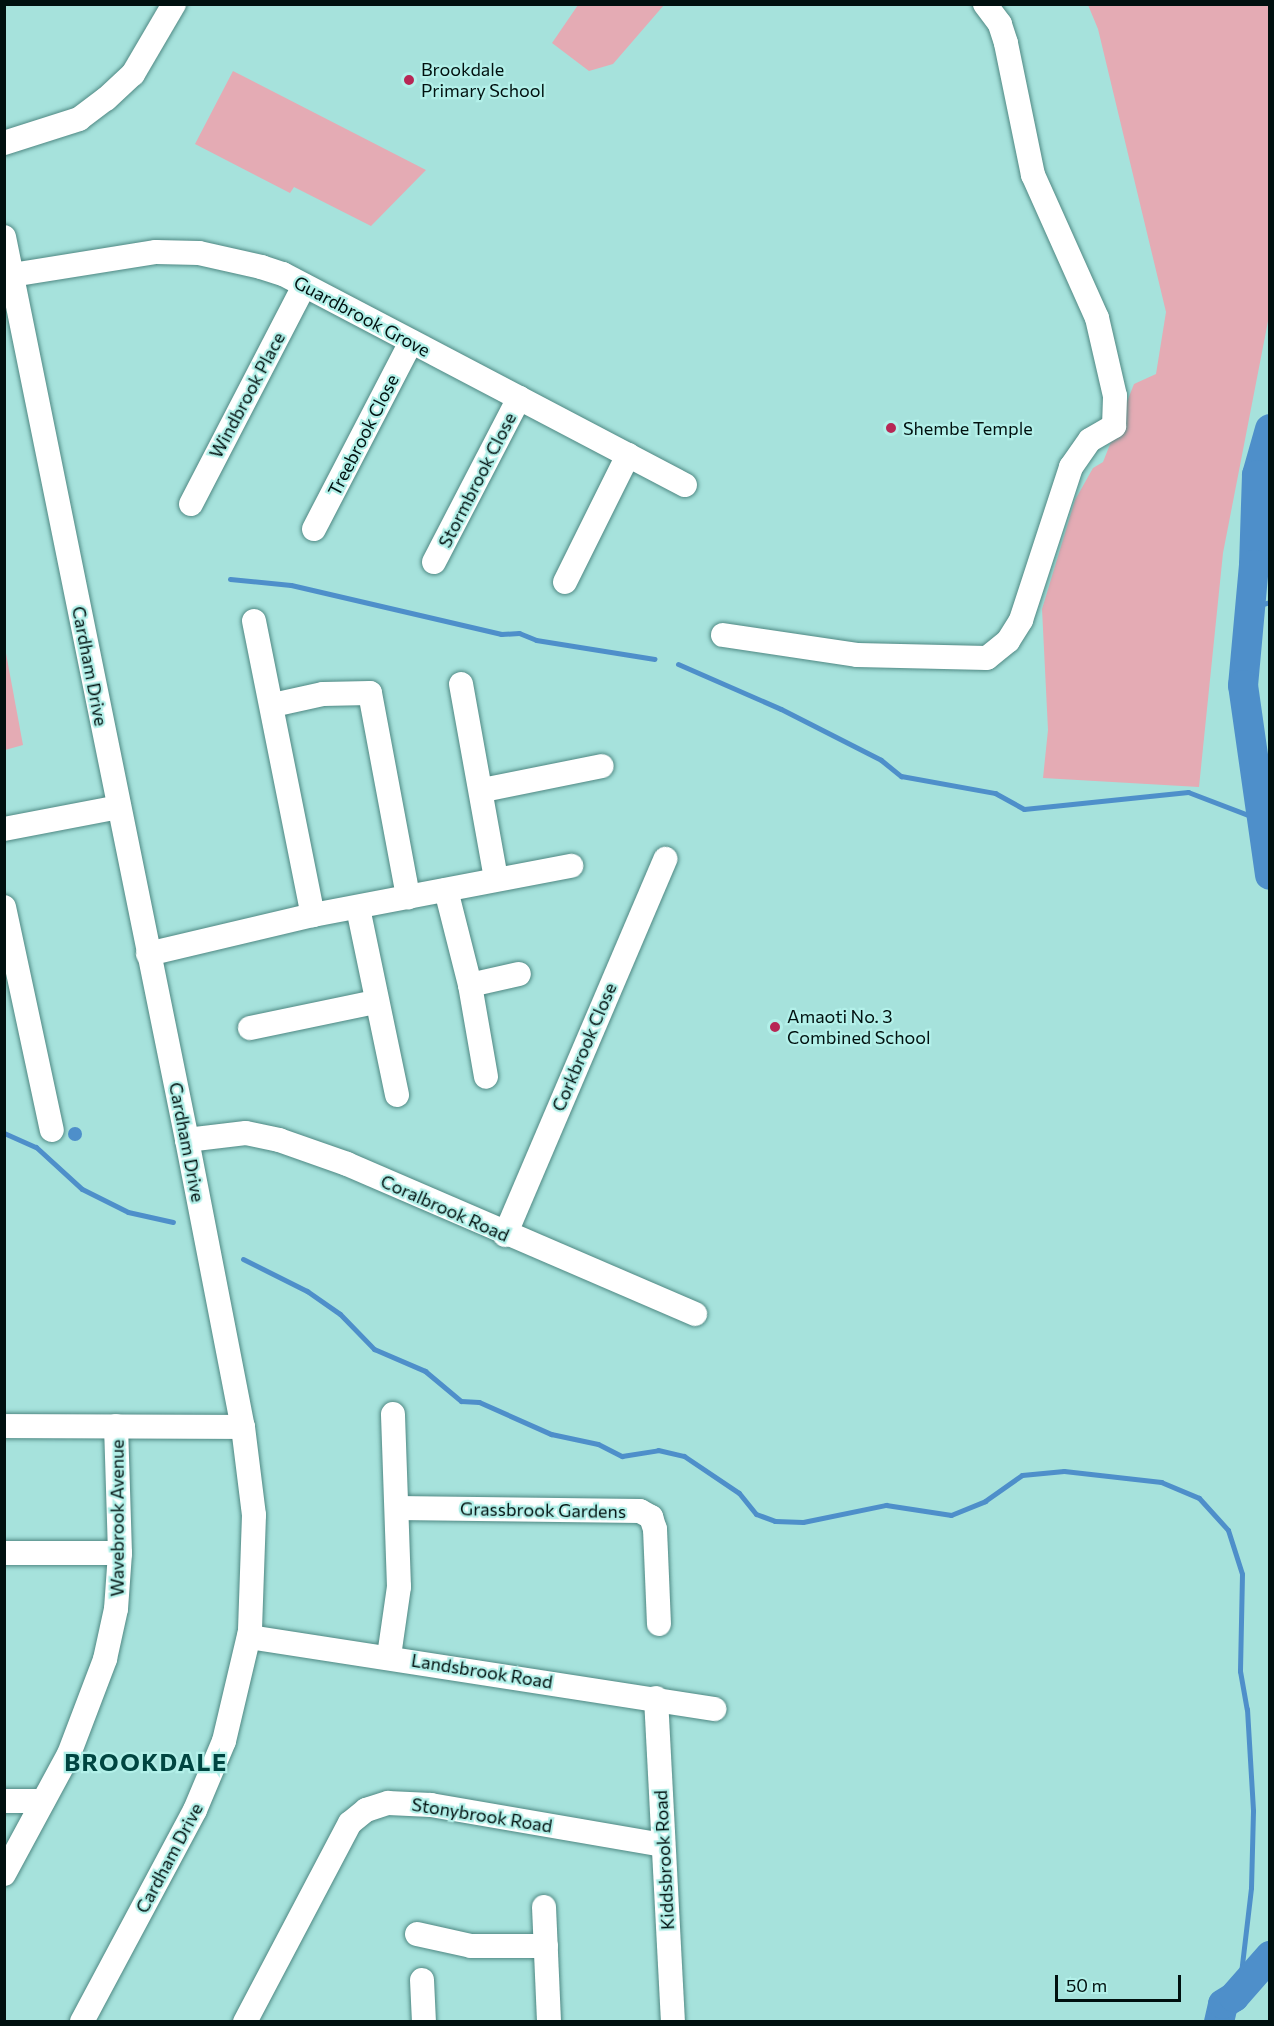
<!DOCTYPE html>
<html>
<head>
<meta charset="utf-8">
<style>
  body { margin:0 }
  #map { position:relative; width:1274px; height:2026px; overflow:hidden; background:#a6e2dc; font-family:Commissioner,sans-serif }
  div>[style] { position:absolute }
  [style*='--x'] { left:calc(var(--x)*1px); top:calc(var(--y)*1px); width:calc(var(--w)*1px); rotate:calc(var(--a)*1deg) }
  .green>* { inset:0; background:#e4abb4 }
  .water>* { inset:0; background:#4e8fca }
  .round { border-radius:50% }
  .stream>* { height:5px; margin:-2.5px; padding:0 2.5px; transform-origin:2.5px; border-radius:2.5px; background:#4e8fca }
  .river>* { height:30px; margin:-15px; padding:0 15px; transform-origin:15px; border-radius:15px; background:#4e8fca }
  .roads { filter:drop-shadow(0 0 2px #4f8883) drop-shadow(0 0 2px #4f8883) }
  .minor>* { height:24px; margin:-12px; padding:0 12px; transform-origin:12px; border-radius:12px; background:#fff }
  .dots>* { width:16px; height:16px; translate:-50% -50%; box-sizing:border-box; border:3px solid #b3f0e9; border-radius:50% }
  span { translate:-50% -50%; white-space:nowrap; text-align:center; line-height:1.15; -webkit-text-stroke:4.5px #b3f0e9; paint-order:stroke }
  .poi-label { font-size:18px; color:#00100f }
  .left { translate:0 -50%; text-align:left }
  .street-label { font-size:18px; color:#00100f }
  .district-label { font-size:24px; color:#004541; font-weight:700; letter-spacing:1.5px }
  .frame { position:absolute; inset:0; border:6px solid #00100f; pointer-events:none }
  .scale { position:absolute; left:1055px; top:1975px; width:126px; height:27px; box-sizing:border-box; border:3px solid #00100f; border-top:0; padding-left:8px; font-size:18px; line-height:21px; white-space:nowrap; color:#00100f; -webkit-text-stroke:4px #b3f0e9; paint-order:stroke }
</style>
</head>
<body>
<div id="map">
  <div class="green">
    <i style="clip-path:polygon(578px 5px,578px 4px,664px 5px,613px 64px,589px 71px,552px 43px)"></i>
    <i style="clip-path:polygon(1088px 5px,1269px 5px,1269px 316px,1223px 553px,1199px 787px,1043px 778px,1048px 730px,1042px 609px,1075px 500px,1093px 468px,1103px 462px,1134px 384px,1156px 374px,1166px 312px,1098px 29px)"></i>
    <i style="clip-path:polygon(233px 71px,426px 170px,371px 226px,294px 187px,290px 193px,195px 144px)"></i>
    <i style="clip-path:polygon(5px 648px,23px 745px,5px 750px,4px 750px)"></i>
  </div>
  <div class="water">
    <i class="round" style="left:68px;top:1127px;width:14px;height:14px"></i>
  </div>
  <div class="stream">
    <i style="--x:230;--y:579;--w:61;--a:5.6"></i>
    <i style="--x:291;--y:585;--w:216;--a:13.1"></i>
    <i style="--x:501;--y:634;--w:18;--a:-3"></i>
    <i style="--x:519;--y:633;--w:18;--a:22"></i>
    <i style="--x:536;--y:640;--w:120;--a:9.1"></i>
    <i style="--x:1250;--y:608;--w:21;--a:-17"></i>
    <i style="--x:678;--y:664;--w:112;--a:23.6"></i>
    <i style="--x:781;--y:709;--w:112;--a:27"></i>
    <i style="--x:881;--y:760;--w:26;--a:39"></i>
    <i style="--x:901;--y:776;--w:96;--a:10.3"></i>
    <i style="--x:995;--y:793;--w:33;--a:29"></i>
    <i style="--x:1024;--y:809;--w:165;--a:-5.9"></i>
    <i style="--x:1188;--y:792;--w:78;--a:21"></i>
    <i style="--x:4;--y:1133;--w:35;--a:24"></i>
    <i style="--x:36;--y:1147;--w:62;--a:42.4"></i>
    <i style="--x:82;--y:1189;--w:51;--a:26.6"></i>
    <i style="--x:128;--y:1212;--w:46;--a:12.5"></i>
    <i style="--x:243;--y:1259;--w:72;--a:26.6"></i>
    <i style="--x:307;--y:1291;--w:40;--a:34.9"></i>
    <i style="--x:340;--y:1314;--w:49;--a:45.8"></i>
    <i style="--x:374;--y:1349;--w:56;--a:23.3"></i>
    <i style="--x:425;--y:1371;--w:47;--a:39.8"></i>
    <i style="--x:461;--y:1401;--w:18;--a:3"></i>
    <i style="--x:479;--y:1402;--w:79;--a:24"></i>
    <i style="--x:551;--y:1434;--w:48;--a:12"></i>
    <i style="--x:598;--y:1444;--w:27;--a:27"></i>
    <i style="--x:622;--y:1456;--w:36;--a:-9"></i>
    <i style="--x:658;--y:1450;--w:27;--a:13"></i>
    <i style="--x:684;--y:1456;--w:66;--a:33.9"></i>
    <i style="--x:739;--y:1493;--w:27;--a:51"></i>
    <i style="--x:756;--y:1514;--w:20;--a:20"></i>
    <i style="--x:775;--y:1521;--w:28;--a:2"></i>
    <i style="--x:803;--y:1522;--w:85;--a:-11.6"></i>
    <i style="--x:886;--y:1505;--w:66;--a:8.7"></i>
    <i style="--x:951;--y:1515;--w:37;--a:-22"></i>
    <i style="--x:985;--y:1501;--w:45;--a:-35.1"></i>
    <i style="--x:1022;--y:1475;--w:42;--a:-5.4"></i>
    <i style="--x:1064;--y:1471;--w:98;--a:6.5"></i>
    <i style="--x:1161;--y:1482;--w:41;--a:22.8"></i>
    <i style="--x:1199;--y:1498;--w:43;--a:47.8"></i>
    <i style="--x:1228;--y:1530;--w:46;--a:72.3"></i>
    <i style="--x:1242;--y:1574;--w:97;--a:91.2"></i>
    <i style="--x:1240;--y:1671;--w:39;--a:80"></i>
    <i style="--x:1247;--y:1709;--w:102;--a:86.6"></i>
    <i style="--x:1253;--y:1811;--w:77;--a:91.5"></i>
    <i style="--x:1251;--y:1888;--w:103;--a:96.7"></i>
  </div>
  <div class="river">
    <i style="--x:1270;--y:429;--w:48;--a:105.8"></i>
    <i style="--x:1257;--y:475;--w:90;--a:91.9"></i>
    <i style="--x:1254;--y:565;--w:121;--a:95.2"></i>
    <i style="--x:1243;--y:685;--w:192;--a:81.9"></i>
    <i style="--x:1219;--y:2022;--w:18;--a:-77"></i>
    <i style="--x:1223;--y:2004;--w:13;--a:-32"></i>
    <i style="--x:1234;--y:1997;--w:55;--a:-48.7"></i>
  </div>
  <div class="roads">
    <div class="minor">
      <i style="--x:4;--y:143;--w:79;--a:-17.7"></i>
      <i style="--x:79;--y:119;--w:34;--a:-37"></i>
      <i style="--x:106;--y:99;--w:37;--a:-43"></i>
      <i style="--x:133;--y:74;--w:81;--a:-59.6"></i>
      <i style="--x:4;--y:237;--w:921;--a:78.54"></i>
      <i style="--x:187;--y:1140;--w:292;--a:79"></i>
      <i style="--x:243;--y:1427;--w:89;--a:82.9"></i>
      <i style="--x:254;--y:1515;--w:116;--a:92"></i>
      <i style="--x:250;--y:1631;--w:113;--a:103.3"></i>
      <i style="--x:224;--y:1741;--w:75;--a:112.8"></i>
      <i style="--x:195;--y:1810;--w:240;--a:118.1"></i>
      <i style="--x:12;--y:275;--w:146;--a:-9.1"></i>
      <i style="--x:156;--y:252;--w:43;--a:1.3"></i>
      <i style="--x:199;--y:253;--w:64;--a:12.7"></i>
      <i style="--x:261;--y:267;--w:23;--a:18"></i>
      <i style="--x:283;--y:274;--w:454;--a:27.7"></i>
      <i style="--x:191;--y:504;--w:246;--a:-62.6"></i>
      <i style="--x:314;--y:529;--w:211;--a:-62.6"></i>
      <i style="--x:434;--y:562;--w:185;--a:-62.6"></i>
      <i style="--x:565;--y:582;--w:142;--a:-63.6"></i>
      <i style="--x:254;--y:621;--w:300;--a:78.7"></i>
      <i style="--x:723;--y:635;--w:135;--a:8.5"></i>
      <i style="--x:857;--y:655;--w:130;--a:1.3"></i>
      <i style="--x:987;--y:658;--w:27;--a:-39"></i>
      <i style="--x:1008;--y:641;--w:25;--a:-58"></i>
      <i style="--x:1021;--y:620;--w:161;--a:-71.9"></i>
      <i style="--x:1071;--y:467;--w:33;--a:-55"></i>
      <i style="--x:1090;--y:440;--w:28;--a:-30"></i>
      <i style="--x:1114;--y:426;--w:30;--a:-88"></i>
      <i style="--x:1115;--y:396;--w:80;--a:-103"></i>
      <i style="--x:1097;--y:318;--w:157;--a:-114.1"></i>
      <i style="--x:1033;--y:175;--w:135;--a:-101.6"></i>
      <i style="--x:1006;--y:43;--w:20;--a:-108"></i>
      <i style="--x:1000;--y:24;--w:25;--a:-127"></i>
      <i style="--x:461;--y:684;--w:197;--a:79.8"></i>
      <i style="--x:273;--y:705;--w:51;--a:-12.4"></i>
      <i style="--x:323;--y:694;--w:47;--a:-1.2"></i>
      <i style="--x:370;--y:693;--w:208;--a:79.4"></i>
      <i style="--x:483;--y:790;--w:121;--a:-11.4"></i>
      <i style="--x:4;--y:829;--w:117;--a:-10.8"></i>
      <i style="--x:446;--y:890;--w:98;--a:75.8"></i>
      <i style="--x:470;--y:985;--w:93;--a:80.1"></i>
      <i style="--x:4;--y:907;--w:228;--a:77.9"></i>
      <i style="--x:358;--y:908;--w:191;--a:78.2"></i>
      <i style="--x:148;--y:954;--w:170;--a:-13.3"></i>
      <i style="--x:313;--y:915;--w:263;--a:-10.8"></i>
      <i style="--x:470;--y:985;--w:50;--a:-12.7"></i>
      <i style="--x:250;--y:1028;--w:128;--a:-11.7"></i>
      <i style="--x:187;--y:1140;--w:59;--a:-6.8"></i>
      <i style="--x:246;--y:1133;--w:34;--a:12"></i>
      <i style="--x:279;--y:1140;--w:72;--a:19.4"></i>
      <i style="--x:347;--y:1164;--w:379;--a:23.3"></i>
      <i style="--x:505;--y:1235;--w:409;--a:-66.9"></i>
      <i style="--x:4;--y:1426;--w:239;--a:0.2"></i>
      <i style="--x:397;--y:1508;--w:243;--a:0.7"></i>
      <i style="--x:640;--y:1511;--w:13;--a:29"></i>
      <i style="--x:651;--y:1517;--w:13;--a:72"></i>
      <i style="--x:655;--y:1529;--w:95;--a:87.6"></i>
      <i style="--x:4;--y:1553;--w:116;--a:0"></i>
      <i style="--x:249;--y:1637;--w:471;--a:8.8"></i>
      <i style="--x:389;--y:1656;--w:70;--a:-81.8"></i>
      <i style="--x:399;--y:1587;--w:173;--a:-92"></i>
      <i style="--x:656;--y:1698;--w:324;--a:87"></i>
      <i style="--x:4;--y:1801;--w:39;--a:0"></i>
      <i style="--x:4;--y:1874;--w:136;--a:-61.6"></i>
      <i style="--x:69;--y:1754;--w:102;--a:-69.2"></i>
      <i style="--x:105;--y:1659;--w:51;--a:-77.6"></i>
      <i style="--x:116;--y:1609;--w:56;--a:-85.9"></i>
      <i style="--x:120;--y:1553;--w:127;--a:-91.8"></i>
      <i style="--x:544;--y:1907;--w:115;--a:87.5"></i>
      <i style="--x:417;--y:1934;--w:55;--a:12.5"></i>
      <i style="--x:471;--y:1946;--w:75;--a:0"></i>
      <i style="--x:422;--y:1980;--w:42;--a:87.3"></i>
      <i style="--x:245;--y:2022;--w:225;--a:-62.2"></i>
      <i style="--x:350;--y:1823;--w:21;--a:-39"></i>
      <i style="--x:366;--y:1810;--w:23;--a:-18"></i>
      <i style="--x:388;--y:1803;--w:43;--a:2.7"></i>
      <i style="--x:431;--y:1805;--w:235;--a:9.8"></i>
    </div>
  </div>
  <div class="dots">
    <i style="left:409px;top:80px;background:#b72755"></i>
    <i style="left:891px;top:428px;background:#b72755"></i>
    <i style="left:775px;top:1027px;background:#b72755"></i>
  </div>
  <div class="poi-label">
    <span class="left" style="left:421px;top:80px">Brookdale<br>Primary School</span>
    <span class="left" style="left:903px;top:428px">Shembe Temple</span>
    <span class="left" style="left:787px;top:1027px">Amaoti No. 3<br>Combined School</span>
  </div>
  <div class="street-label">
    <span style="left:362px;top:316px;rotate:28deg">Guardbrook Grove</span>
    <span style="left:247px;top:395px;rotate:-62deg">Windbrook Place</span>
    <span style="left:363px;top:435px;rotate:-63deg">Treebrook Close</span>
    <span style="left:477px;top:480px;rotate:-63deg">Stormbrook Close</span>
    <span style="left:90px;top:666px;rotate:79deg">Cardham Drive</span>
    <span style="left:584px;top:1047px;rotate:-67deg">Corkbrook Close</span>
    <span style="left:187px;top:1142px;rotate:79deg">Cardham Drive</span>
    <span style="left:445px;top:1208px;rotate:24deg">Coralbrook Road</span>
    <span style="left:543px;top:1510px;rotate:1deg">Grassbrook Gardens</span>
    <span style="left:117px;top:1518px;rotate:-90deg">Wavebrook Avenue</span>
    <span style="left:482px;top:1671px;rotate:9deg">Landsbrook Road</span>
    <span style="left:482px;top:1815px;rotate:9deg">Stonybrook Road</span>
    <span style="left:169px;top:1858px;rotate:-62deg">Cardham Drive</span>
    <span style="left:664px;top:1860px;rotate:-93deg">Kiddsbrook Road</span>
  </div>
  <div class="district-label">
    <span style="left:146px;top:1762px">BROOKDALE</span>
  </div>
  <div class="frame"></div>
  <div class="scale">50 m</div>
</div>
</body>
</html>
